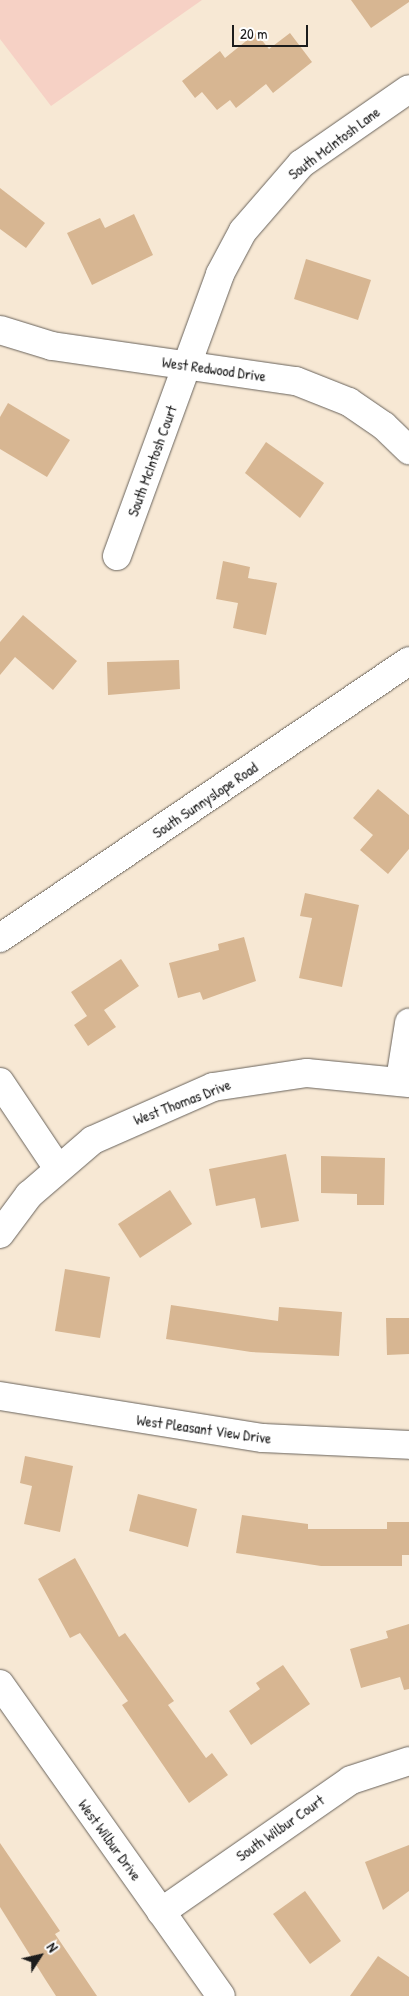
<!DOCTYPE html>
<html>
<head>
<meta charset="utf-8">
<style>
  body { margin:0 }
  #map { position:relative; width:409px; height:1996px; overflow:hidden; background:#f7e8d4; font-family:"Patrick Hand",sans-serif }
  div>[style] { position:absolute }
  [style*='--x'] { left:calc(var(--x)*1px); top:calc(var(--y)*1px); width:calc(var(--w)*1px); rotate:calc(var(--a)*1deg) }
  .built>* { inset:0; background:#f6d1c5 }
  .building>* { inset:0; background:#d7b692 }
  .roads { filter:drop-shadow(0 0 1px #69635c) drop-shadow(0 0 1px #69635c) }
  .minor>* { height:28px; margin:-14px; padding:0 14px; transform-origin:14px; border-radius:14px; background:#fff }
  span { translate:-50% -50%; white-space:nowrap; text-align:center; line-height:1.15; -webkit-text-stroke:4px #fff; paint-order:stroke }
  .street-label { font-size:15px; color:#1c1c1c }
  .north { position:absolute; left:15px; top:1931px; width:50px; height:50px; -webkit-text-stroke:4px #fff; paint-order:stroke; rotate:55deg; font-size:14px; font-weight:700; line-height:20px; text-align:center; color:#1c1c1c }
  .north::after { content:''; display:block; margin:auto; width:18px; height:22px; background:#1c1c1c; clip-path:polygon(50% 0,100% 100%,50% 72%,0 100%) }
  .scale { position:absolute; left:232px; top:25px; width:76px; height:22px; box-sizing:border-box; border:2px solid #1c1c1c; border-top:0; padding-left:6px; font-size:15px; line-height:18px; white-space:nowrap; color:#1c1c1c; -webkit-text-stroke:4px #fff; paint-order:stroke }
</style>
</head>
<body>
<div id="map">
  <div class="built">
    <i style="clip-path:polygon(0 0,202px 0,51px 106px,0 39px)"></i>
  </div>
  <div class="building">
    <i style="clip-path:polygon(351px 0,409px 0,409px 2px,371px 28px)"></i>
    <i style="clip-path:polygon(256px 33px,269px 49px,290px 33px,312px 62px,273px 93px,266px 84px,236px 108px,230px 100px,217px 110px,202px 92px,195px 98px,182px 81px,220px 51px,225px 58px)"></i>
    <i style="clip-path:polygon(0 188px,45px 223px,26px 248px,0 229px)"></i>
    <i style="clip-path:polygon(134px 214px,153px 255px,92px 285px,67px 233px,100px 218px,105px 228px)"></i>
    <i style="clip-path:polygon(306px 259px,371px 280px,358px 320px,294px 299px)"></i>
    <i style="clip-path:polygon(8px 403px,70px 440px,47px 477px,0 449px,0 417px)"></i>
    <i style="clip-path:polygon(266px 442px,324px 483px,300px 518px,245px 473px)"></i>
    <i style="clip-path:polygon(223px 561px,250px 567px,248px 578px,277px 583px,266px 635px,233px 628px,238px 603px,216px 599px)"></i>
    <i style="clip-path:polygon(23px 615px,77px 661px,53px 690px,15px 657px,0 675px,0 642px)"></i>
    <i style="clip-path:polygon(179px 660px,180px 689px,108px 695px,107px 662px)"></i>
    <i style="clip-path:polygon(378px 789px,409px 815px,409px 849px,388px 874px,360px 850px,373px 835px,353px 818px)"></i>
    <i style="clip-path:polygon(305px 893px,359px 905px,342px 987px,299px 978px,312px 918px,300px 916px)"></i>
    <i style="clip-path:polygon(244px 937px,256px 981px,203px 1000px,200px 992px,178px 998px,169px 963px,219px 950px,218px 944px)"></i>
    <i style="clip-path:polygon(121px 959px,139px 986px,104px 1010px,116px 1027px,88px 1046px,74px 1025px,87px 1016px,71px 992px)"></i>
    <i style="clip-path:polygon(286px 1154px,299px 1221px,261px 1228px,255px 1198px,216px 1206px,209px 1169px)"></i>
    <i style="clip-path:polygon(321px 1156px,385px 1158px,384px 1205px,357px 1205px,357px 1194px,321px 1193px)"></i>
    <i style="clip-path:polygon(170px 1190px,192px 1224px,140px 1258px,118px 1224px)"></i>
    <i style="clip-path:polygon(65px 1269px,110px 1277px,100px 1338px,55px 1331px)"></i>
    <i style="clip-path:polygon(171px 1305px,278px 1321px,279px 1307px,342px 1312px,339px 1356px,251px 1352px,166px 1339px)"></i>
    <i style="clip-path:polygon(386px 1318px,409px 1318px,409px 1354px,387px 1355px)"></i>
    <i style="clip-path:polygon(25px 1456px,73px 1466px,60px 1532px,24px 1524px,32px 1486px,20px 1483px)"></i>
    <i style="clip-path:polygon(138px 1494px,197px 1509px,188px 1547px,129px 1531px)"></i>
    <i style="clip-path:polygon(242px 1515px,308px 1524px,308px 1529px,387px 1529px,387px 1522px,409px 1522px,409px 1555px,402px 1555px,402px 1566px,321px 1566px,236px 1553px)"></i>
    <i style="clip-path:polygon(75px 1558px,119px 1637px,125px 1633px,174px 1701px,168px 1705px,206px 1758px,212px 1753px,228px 1775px,189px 1803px,122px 1705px,128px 1701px,80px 1633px,70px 1638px,38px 1579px)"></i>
    <i style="clip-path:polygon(409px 1624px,409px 1689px,404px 1690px,400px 1677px,361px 1688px,350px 1649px,388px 1638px,386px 1631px)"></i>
    <i style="clip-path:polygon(283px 1665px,310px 1704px,251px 1745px,229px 1711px,260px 1689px,256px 1683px)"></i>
    <i style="clip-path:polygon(0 1843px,60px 1931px,55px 1934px,97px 1996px,56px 1996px,45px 1979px,0 1907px)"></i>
    <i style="clip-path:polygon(409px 1845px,409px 1891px,383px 1910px,365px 1862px)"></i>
    <i style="clip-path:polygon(305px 1891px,341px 1941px,310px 1964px,273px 1914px)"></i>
    <i style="clip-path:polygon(378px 1956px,409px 1977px,409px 1996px,350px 1996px)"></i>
  </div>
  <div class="roads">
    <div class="minor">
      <i style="--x:0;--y:330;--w:54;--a:17.1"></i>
      <i style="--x:52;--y:346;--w:246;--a:8.2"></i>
      <i style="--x:296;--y:381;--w:57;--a:21.6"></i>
      <i style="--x:349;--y:402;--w:42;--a:34.4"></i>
      <i style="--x:384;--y:426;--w:35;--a:44"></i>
      <i style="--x:117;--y:556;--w:300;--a:-69.9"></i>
      <i style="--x:220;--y:274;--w:49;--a:-61.9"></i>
      <i style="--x:243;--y:231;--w:89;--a:-49.1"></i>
      <i style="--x:301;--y:164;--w:131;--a:-34.8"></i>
      <i style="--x:0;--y:938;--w:494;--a:-34.1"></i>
      <i style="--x:400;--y:1080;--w:58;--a:-81"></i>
      <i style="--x:0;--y:1082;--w:102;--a:56.2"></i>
      <i style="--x:0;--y:1234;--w:49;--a:-53.4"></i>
      <i style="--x:29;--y:1195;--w:84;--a:-40.7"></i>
      <i style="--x:93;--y:1140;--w:131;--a:-23.8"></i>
      <i style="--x:213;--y:1087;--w:95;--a:-8.5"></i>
      <i style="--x:307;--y:1073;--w:102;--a:5.6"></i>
      <i style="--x:0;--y:1396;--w:266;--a:9.1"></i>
      <i style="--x:263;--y:1438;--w:146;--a:2.7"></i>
      <i style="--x:0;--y:1684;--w:382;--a:54.7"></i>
      <i style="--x:161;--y:1912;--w:231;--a:-34.8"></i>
      <i style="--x:351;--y:1780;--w:61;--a:-18.1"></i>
    </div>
  </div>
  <div class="street-label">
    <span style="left:334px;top:143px;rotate:-37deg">South McIntosh Lane</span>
    <span style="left:214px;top:369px;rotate:8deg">West Redwood Drive</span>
    <span style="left:152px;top:461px;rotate:-70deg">South McIntosh Court</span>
    <span style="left:205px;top:800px;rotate:-34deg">South Sunnyslope Road</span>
    <span style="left:182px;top:1102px;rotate:-21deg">West Thomas Drive</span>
    <span style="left:204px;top:1429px;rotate:8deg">West Pleasant View Drive</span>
    <span style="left:280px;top:1828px;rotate:-35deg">South Wilbur Court</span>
    <span style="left:110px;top:1840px;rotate:54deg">West Wilbur Drive</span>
  </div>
  <div class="north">N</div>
  <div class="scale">20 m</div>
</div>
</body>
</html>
